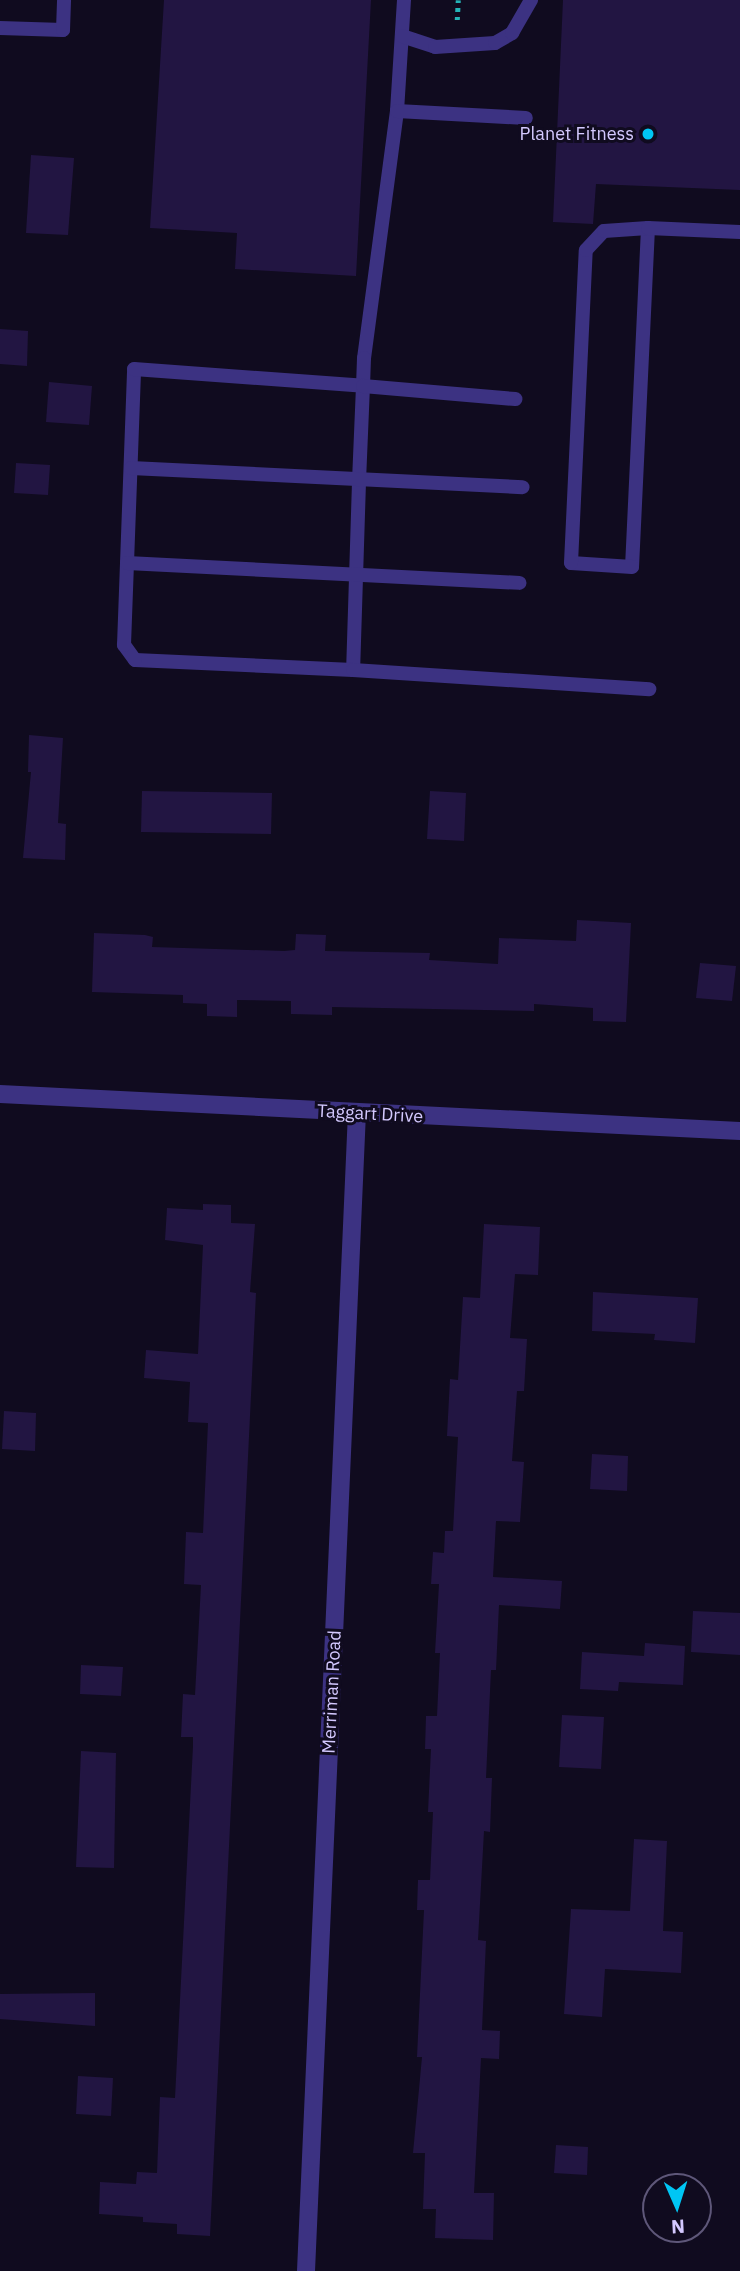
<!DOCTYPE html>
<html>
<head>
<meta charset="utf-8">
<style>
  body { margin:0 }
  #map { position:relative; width:740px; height:2271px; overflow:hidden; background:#100b1f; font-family:"IBM Plex Sans",sans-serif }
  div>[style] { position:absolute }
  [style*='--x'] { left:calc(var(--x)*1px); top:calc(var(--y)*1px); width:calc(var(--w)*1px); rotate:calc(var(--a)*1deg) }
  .building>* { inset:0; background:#221542 }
  .path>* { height:4.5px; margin-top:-2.25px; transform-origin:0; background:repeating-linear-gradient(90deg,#24b4b8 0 3.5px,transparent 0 8.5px) }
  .lane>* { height:14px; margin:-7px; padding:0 7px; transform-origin:7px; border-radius:7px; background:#3c3282 }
  .street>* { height:18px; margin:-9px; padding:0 9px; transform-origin:9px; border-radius:9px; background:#3c3282 }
  .dots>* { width:19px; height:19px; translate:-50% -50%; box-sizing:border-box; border:4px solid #100b1f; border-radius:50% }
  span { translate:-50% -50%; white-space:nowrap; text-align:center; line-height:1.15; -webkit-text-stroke:6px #100b1f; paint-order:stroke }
  .poi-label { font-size:18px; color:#d4c9ff }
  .right { translate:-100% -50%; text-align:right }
  .street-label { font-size:18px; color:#d4c9ff }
  .north { position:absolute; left:642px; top:2173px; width:70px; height:70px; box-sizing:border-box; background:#100b1f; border:2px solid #5e5779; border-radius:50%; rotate:177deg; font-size:19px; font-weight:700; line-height:28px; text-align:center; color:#d4c9ff }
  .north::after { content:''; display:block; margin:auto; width:24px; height:32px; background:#00c6f4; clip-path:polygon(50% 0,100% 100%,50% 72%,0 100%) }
</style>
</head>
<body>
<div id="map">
  <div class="building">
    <i style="clip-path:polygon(164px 0,371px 0,356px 276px,235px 269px,237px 233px,150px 228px)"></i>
    <i style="clip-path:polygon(563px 0,740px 0,740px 190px,596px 184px,593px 224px,553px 222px)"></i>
    <i style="clip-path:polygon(31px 155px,74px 158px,68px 235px,26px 233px)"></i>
    <i style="clip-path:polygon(0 329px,28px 331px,27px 366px,0 364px)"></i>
    <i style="clip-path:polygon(49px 382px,92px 386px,89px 425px,46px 422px)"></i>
    <i style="clip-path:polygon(16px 463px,50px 465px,48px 495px,14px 493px)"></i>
    <i style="clip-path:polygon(29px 735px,63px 738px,58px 823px,66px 824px,65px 860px,23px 858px,31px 772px,28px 772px)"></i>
    <i style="clip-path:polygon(142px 791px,272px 793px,271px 834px,141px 832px)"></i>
    <i style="clip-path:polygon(430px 791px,466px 793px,464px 841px,427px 839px)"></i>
    <i style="clip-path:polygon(577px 920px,631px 923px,626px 1022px,593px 1021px,593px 1008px,534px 1004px,534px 1011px,332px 1007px,332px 1015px,291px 1014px,291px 1001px,237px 1000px,237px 1017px,207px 1016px,207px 1004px,183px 1003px,183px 995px,92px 992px,94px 933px,145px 935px,153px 937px,152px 947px,284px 951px,295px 950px,296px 934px,326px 935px,325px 951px,430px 953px,429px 960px,498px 964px,499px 938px,576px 941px)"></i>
    <i style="clip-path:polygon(700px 963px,736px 966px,732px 1001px,696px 998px)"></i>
    <i style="clip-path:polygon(203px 1204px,231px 1205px,231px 1223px,255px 1224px,250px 1292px,256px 1293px,210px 2236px,177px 2234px,177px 2224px,143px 2222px,143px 2217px,99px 2214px,100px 2182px,136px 2184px,137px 2172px,157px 2173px,160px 2097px,175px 2098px,193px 1746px,193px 1737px,181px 1737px,183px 1694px,195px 1695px,201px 1585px,184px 1584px,186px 1532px,203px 1533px,208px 1423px,188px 1422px,190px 1382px,144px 1378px,146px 1350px,198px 1354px,203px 1245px,165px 1240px,167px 1208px,203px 1210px)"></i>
    <i style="clip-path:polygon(484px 1224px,540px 1227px,538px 1275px,515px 1274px,510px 1338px,527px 1339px,524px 1391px,517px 1391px,512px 1461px,524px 1462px,520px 1522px,496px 1521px,493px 1577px,562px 1581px,560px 1609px,499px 1605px,496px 1670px,491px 1670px,486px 1778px,492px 1778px,490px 1832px,484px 1831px,478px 1940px,486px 1941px,482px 2030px,500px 2031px,499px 2059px,481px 2058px,474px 2193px,494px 2193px,493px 2240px,435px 2238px,436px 2209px,423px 2209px,425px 2153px,413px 2153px,422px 2057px,417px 2057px,424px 1910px,417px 1910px,418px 1880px,430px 1880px,433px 1812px,428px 1812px,431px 1749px,425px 1749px,426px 1716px,437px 1716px,440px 1653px,435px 1653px,439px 1584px,431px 1584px,433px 1552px,444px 1553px,445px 1531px,453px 1531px,458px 1437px,447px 1436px,450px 1379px,458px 1380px,463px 1297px,480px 1298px)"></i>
    <i style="clip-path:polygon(593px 1292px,698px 1298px,695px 1343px,654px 1340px,655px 1334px,592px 1331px)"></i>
    <i style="clip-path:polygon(4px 1411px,36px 1413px,35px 1451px,2px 1449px)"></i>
    <i style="clip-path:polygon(592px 1454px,628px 1456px,627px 1491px,590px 1489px)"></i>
    <i style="clip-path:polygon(693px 1611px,740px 1613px,740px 1655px,691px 1652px)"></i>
    <i style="clip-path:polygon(645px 1643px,685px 1646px,683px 1685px,619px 1682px,618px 1691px,580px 1689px,582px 1652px,644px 1656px)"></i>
    <i style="clip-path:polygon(81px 1665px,123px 1667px,121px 1696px,80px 1694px)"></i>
    <i style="clip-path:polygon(562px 1715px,604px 1717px,601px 1769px,559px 1767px)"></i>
    <i style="clip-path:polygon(81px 1751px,116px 1753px,114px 1868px,76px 1867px)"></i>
    <i style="clip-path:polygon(634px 1839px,667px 1841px,663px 1931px,683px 1932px,681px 1973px,605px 1969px,602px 2017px,564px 2014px,571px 1909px,630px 1911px)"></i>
    <i style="clip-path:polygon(95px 1993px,95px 2026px,0 2019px,0 1994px)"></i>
    <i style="clip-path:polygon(78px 2076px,113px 2078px,111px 2116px,76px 2114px)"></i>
    <i style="clip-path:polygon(556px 2145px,588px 2147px,587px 2175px,554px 2173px)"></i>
  </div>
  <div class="path">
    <i style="--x:457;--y:20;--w:20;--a:-87"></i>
  </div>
  <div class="lane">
    <i style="--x:404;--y:0;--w:111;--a:93.6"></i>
    <i style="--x:397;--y:111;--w:249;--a:97.6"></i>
    <i style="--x:364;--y:358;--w:28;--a:92"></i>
    <i style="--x:363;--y:386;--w:96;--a:92.4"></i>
    <i style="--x:359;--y:482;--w:188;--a:91.8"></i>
    <i style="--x:353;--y:670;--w:218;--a:-177.4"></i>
    <i style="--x:135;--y:660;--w:19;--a:-126"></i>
    <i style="--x:124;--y:645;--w:276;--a:-87.9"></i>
    <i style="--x:134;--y:369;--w:230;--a:4.2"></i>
    <i style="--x:363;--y:386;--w:153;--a:4.9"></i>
    <i style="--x:0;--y:28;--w:63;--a:1.8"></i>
    <i style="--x:63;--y:30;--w:30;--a:-88"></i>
    <i style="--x:402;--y:36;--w:35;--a:18"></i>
    <i style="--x:435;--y:47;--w:60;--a:-3.8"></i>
    <i style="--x:495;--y:43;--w:20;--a:-30"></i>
    <i style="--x:512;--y:33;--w:38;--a:-60"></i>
    <i style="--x:397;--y:111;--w:129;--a:3.1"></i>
    <i style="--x:648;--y:228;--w:339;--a:92.7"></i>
    <i style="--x:632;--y:567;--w:61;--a:-176.2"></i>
    <i style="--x:571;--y:563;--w:313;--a:-87.3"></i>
    <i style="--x:586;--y:250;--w:26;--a:-47"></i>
    <i style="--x:604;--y:231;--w:44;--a:-3.9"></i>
    <i style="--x:648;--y:228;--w:92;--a:2.5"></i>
    <i style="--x:131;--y:468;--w:392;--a:2.8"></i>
    <i style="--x:127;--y:563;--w:393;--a:2.9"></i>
    <i style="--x:353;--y:670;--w:297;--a:3.7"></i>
  </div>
  <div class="street">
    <i style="--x:0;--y:1094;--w:741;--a:2.86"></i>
    <i style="--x:306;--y:2271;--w:1159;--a:-87.48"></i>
  </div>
  <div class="dots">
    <i style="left:648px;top:134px;background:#00c6f4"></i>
  </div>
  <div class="poi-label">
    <span class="right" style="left:634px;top:134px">Planet Fitness</span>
  </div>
  <div class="street-label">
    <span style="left:370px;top:1114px;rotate:3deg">Taggart Drive</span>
    <span style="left:332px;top:1692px;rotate:-87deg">Merriman Road</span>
  </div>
  <div class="north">N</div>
</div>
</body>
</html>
